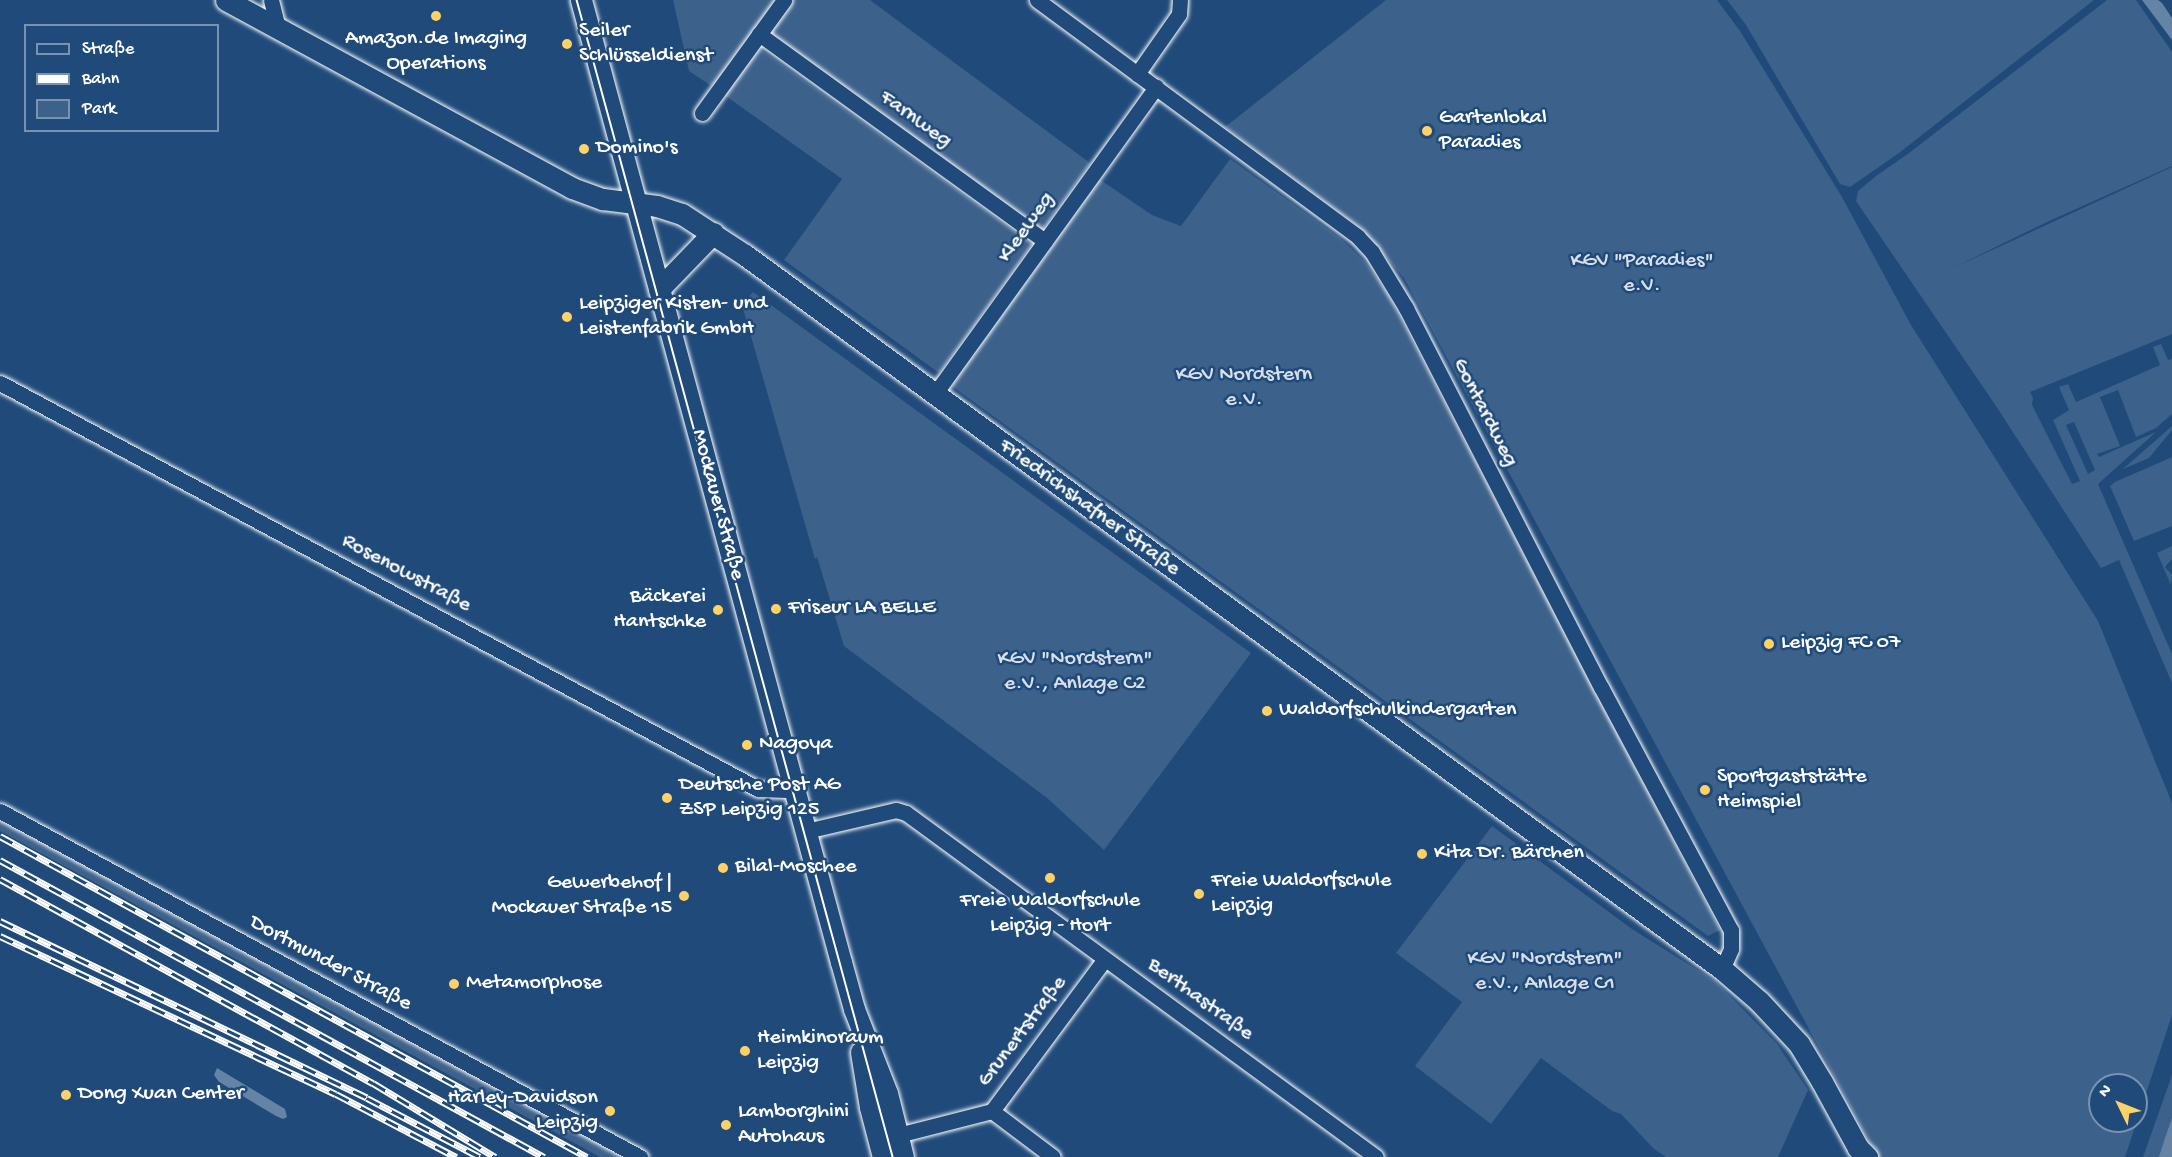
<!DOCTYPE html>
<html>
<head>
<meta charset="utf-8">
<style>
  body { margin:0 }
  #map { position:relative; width:2172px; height:1157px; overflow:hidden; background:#1f4a7a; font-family:"Gochi Hand",sans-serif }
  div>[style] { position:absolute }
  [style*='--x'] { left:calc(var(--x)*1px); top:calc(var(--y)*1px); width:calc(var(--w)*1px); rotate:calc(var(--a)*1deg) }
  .green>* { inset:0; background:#3c618b }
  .water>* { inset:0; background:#6583a4 }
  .roads { filter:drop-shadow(0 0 2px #fff) drop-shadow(0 0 2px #fff) }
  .street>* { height:15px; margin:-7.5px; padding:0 7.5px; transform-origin:7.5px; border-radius:7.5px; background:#1f4a7a }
  .secondary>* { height:21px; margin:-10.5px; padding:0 10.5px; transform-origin:10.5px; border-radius:10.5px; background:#1f4a7a }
  .tram>* { height:1.5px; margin:-0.75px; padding:0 0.75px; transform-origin:0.75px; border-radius:0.75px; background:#fff }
  .rail>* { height:7px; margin-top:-3.5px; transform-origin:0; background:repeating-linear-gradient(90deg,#1f4a7a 0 14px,#fff 0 28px); box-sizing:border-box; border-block:2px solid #fff }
  .dots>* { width:16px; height:16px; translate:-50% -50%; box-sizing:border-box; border:3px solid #1f4a7a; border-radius:50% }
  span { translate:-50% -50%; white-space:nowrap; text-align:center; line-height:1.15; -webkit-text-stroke:5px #1f4a7a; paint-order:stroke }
  .poi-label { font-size:22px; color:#fff }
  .left { translate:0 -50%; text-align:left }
  .right { translate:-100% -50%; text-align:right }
  .street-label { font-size:22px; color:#fff }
  .park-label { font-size:22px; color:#d8dfe8 }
  .legend { position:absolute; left:24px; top:24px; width:195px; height:108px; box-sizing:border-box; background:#1f4a7a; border:2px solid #7992af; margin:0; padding:8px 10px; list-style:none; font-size:18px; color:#fff }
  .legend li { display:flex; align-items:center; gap:12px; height:30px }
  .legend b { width:30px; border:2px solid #7992af }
  .north { position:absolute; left:2088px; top:1073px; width:60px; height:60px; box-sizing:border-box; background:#1f4a7a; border:2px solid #7992af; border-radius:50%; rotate:313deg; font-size:16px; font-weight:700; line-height:24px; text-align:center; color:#fff }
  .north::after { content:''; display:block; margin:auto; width:21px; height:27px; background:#ffd166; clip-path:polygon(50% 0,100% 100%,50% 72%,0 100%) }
</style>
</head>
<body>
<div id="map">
  <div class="green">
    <i style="clip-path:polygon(673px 0,776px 0,713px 87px,689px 71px)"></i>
    <i style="clip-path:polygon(791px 0,870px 0,1090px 163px,1042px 230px,768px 32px)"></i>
    <i style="clip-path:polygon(evenodd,1386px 0,1717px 0,1740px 31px,1842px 197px,1911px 325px,2098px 621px,2172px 803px,2172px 1015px,2125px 1157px,1878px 1157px,1404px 278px,1362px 229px,1225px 127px,1386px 0,2100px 1085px,2136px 1085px,2136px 1121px,2100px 1121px,2100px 1085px)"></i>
    <i style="clip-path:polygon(1727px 0,2094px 0,1899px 153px,1850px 187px,1840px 184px,1746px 25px)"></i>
    <i style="clip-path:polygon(evenodd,2107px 0,2136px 0,2172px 52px,2172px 166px,2047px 222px,1953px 268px,2172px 167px,2172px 334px,2030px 392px,2033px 398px,2032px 405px,2072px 484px,2080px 481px,2053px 420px,2069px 410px,2059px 387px,2068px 384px,2076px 402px,2160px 365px,2153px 347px,2161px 344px,2168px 360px,2172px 359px,2172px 414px,2156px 428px,2136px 437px,2118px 390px,2100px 397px,2120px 446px,2097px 454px,2099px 457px,2156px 432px,2098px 484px,2172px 654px,2172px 683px,2119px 560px,2101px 568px,1996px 406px,1856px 201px,1858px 191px,1876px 176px,1909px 153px,2107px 0,2074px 422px,2095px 470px,2088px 474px,2066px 425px,2074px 422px)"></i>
    <i style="clip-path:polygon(757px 47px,1032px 244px,939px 373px,784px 260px,842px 179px,723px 94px)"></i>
    <i style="clip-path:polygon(1230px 159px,1340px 238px,1365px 262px,1387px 293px,1720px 930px,1708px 936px,952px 386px,955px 378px,1099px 179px,1152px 215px,1181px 226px)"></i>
    <i style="clip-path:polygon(753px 292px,1251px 653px,1104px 850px,1047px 798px,844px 646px,817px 557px,815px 559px,742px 305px)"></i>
    <i style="clip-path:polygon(2172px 426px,2172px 430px,2149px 458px,2123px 469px)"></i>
    <i style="clip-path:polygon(2172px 457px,2172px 526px,2134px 541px,2110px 486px,2115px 482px)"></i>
    <i style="clip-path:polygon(2172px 546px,2172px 559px,2165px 567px,2172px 575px,2171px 585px,2157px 553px)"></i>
    <i style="clip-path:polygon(0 820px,288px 976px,624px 1157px,600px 1157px,0 831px)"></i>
    <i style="clip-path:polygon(1492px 826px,1632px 929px,1715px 981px,1777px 1044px,1808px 1090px,1778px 1157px,1666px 1157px,1654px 1149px,1621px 1114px,1612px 1111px,1541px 1058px,1491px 1124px,1415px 1066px,1462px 1002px,1396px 953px)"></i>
    <i style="clip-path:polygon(2172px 1075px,2172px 1157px,2143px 1157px)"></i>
  </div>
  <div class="water">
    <i style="clip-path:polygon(2142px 0,2158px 0,2162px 3px,2172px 18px,2172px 40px)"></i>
    <i style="clip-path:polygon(217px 1068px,285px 1109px,287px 1117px,283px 1119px,276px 1116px,219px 1082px,214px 1075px)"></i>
    <i style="clip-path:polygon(2172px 1118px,2172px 1157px,2159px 1157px,2165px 1138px)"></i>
  </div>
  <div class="roads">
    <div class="street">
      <i style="--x:271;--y:0;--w:29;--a:76"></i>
      <i style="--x:1037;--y:0;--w:399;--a:36.4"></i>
      <i style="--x:1358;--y:237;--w:21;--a:47"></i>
      <i style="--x:1372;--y:252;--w:66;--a:58.7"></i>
      <i style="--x:1406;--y:308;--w:426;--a:62.8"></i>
      <i style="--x:1601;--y:687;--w:276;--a:61.9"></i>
      <i style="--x:1731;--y:930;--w:19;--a:90"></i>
      <i style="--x:1731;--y:949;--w:22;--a:114"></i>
      <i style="--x:759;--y:34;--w:353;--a:35.9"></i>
      <i style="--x:1137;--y:74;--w:73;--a:-55"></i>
      <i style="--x:1179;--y:14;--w:14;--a:-86"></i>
      <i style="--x:702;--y:113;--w:140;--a:-54"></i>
      <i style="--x:0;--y:383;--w:860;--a:28.17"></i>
      <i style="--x:758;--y:789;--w:36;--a:2"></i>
      <i style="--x:934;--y:395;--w:380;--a:-54.2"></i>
      <i style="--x:0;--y:811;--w:728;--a:28.4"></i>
      <i style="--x:806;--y:831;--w:92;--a:-13.1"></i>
      <i style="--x:896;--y:810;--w:10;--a:17"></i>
      <i style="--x:906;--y:813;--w:582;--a:36.2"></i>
      <i style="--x:992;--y:1111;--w:76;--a:37"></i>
      <i style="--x:898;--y:1135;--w:97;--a:-14.3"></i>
      <i style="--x:992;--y:1111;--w:189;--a:-53.4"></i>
    </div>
    <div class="secondary">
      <i style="--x:226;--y:0;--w:394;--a:28.5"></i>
      <i style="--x:572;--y:188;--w:33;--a:20"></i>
      <i style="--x:603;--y:199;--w:54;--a:7.4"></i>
      <i style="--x:657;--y:206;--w:26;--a:18"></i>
      <i style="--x:682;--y:214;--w:75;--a:33.1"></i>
      <i style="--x:745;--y:255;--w:1210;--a:36.16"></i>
      <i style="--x:1722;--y:969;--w:49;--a:40.9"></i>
      <i style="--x:1759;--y:1001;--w:59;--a:47.1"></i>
      <i style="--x:1799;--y:1044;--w:44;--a:58.8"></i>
      <i style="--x:1822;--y:1082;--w:75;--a:61.4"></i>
      <i style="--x:1858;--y:1148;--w:13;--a:45"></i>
      <i style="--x:581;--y:0;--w:997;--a:74.88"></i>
      <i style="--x:841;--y:962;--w:49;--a:74.5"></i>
      <i style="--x:854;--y:1009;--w:90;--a:68.6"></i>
      <i style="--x:887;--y:1093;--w:66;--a:76"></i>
      <i style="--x:659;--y:289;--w:78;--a:-46"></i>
      <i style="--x:861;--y:1052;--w:56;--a:80.7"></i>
      <i style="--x:870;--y:1107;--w:52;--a:75.4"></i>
    </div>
  </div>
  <div class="tram">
    <i style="--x:577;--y:0;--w:1199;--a:74.72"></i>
  </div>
  <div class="rail">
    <i style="--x:0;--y:836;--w:669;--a:28.67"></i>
    <i style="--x:0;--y:860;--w:620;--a:28.63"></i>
    <i style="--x:0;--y:879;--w:425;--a:28.7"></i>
    <i style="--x:373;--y:1083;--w:143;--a:31.2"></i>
    <i style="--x:0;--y:921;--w:407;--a:25.7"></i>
    <i style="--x:367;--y:1098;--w:127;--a:27.6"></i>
    <i style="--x:0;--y:936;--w:371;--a:25.2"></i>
    <i style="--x:336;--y:1094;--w:136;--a:27.7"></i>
  </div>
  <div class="dots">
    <i style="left:436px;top:16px;background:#ffd166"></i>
    <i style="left:567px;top:44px;background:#ffd166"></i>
    <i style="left:1427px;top:131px;background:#ffd166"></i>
    <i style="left:584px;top:149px;background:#ffd166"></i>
    <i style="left:567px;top:317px;background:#ffd166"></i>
    <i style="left:776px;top:609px;background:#ffd166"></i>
    <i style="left:718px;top:610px;background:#ffd166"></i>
    <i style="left:1769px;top:644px;background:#ffd166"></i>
    <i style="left:1267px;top:711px;background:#ffd166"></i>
    <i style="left:747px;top:745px;background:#ffd166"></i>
    <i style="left:1705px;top:790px;background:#ffd166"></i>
    <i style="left:667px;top:798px;background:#ffd166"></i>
    <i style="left:1422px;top:854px;background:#ffd166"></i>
    <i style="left:723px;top:868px;background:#ffd166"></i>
    <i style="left:1050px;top:878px;background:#ffd166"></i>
    <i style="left:1199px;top:894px;background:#ffd166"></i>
    <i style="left:684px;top:896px;background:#ffd166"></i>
    <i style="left:454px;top:984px;background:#ffd166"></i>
    <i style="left:745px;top:1051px;background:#ffd166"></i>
    <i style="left:66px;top:1095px;background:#ffd166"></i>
    <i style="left:610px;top:1111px;background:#ffd166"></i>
    <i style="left:726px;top:1125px;background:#ffd166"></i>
  </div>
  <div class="poi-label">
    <span class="left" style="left:579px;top:44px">Seiler<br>Schlüsseldienst</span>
    <span style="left:436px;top:52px">Amazon.de Imaging<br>Operations</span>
    <span class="left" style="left:1439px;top:131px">Gartenlokal<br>Paradies</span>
    <span class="left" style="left:596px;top:149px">Domino's</span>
    <span class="left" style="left:579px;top:317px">Leipziger Kisten- und<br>Leistenfabrik GmbH</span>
    <span class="right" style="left:706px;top:610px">Bäckerei<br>Hantschke</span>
    <span class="left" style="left:788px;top:609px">Friseur LA BELLE</span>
    <span class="left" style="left:1781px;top:644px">Leipzig FC 07</span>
    <span class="left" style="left:1279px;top:711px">Waldorfschulkindergarten</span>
    <span class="left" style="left:759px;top:745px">Nagoya</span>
    <span class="left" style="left:1717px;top:790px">Sportgaststätte<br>Heimspiel</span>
    <span class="left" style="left:679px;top:798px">Deutsche Post AG<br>ZSP Leipzig 125</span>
    <span class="left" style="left:1434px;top:854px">Kita Dr. Bärchen</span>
    <span class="left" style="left:735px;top:868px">Bilal-Moschee</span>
    <span class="left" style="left:1211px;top:894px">Freie Waldorfschule<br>Leipzig</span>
    <span class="right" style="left:672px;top:896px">Gewerbehof |<br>Mockauer Straße 15</span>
    <span style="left:1050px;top:914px">Freie Waldorfschule<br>Leipzig - Hort</span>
    <span class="left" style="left:466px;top:984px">Metamorphose</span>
    <span class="left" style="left:757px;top:1051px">Heimkinoraum<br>Leipzig</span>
    <span class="left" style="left:78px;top:1095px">Dong Xuan Center</span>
    <span class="right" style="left:598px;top:1111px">Harley-Davidson<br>Leipzig</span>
    <span class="left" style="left:738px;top:1125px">Lamborghini<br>Autohaus</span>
  </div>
  <div class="street-label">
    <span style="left:915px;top:120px;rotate:36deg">Farnweg</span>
    <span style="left:1027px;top:228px;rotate:-54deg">Kleeweg</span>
    <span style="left:1484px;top:413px;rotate:63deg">Gontardweg</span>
    <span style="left:717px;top:505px;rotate:75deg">Mockauer Straße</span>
    <span style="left:1089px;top:508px;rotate:36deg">Friedrichshafner Straße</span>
    <span style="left:406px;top:574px;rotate:28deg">Rosenowstraße</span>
    <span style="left:330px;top:964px;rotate:28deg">Dortmunder Straße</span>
    <span style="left:1200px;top:1000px;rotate:36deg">Berthastraße</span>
    <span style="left:1023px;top:1032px;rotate:-53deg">Grunertstraße</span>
  </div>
  <div class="park-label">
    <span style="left:1642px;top:274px">KGV "Paradies"<br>e.V.</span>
    <span style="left:1244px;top:388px">KGV Nordstern<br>e.V.</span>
    <span style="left:1075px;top:672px">KGV "Nordstern"<br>e.V., Anlage C2</span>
    <span style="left:1545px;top:972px">KGV "Nordstern"<br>e.V., Anlage C1</span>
  </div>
  <ul class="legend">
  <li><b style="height:8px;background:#1f4a7a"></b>Straße</li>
  <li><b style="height:8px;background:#fff"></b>Bahn</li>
  <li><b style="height:16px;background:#3c618b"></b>Park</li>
  </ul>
  <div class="north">N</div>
</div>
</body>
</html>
